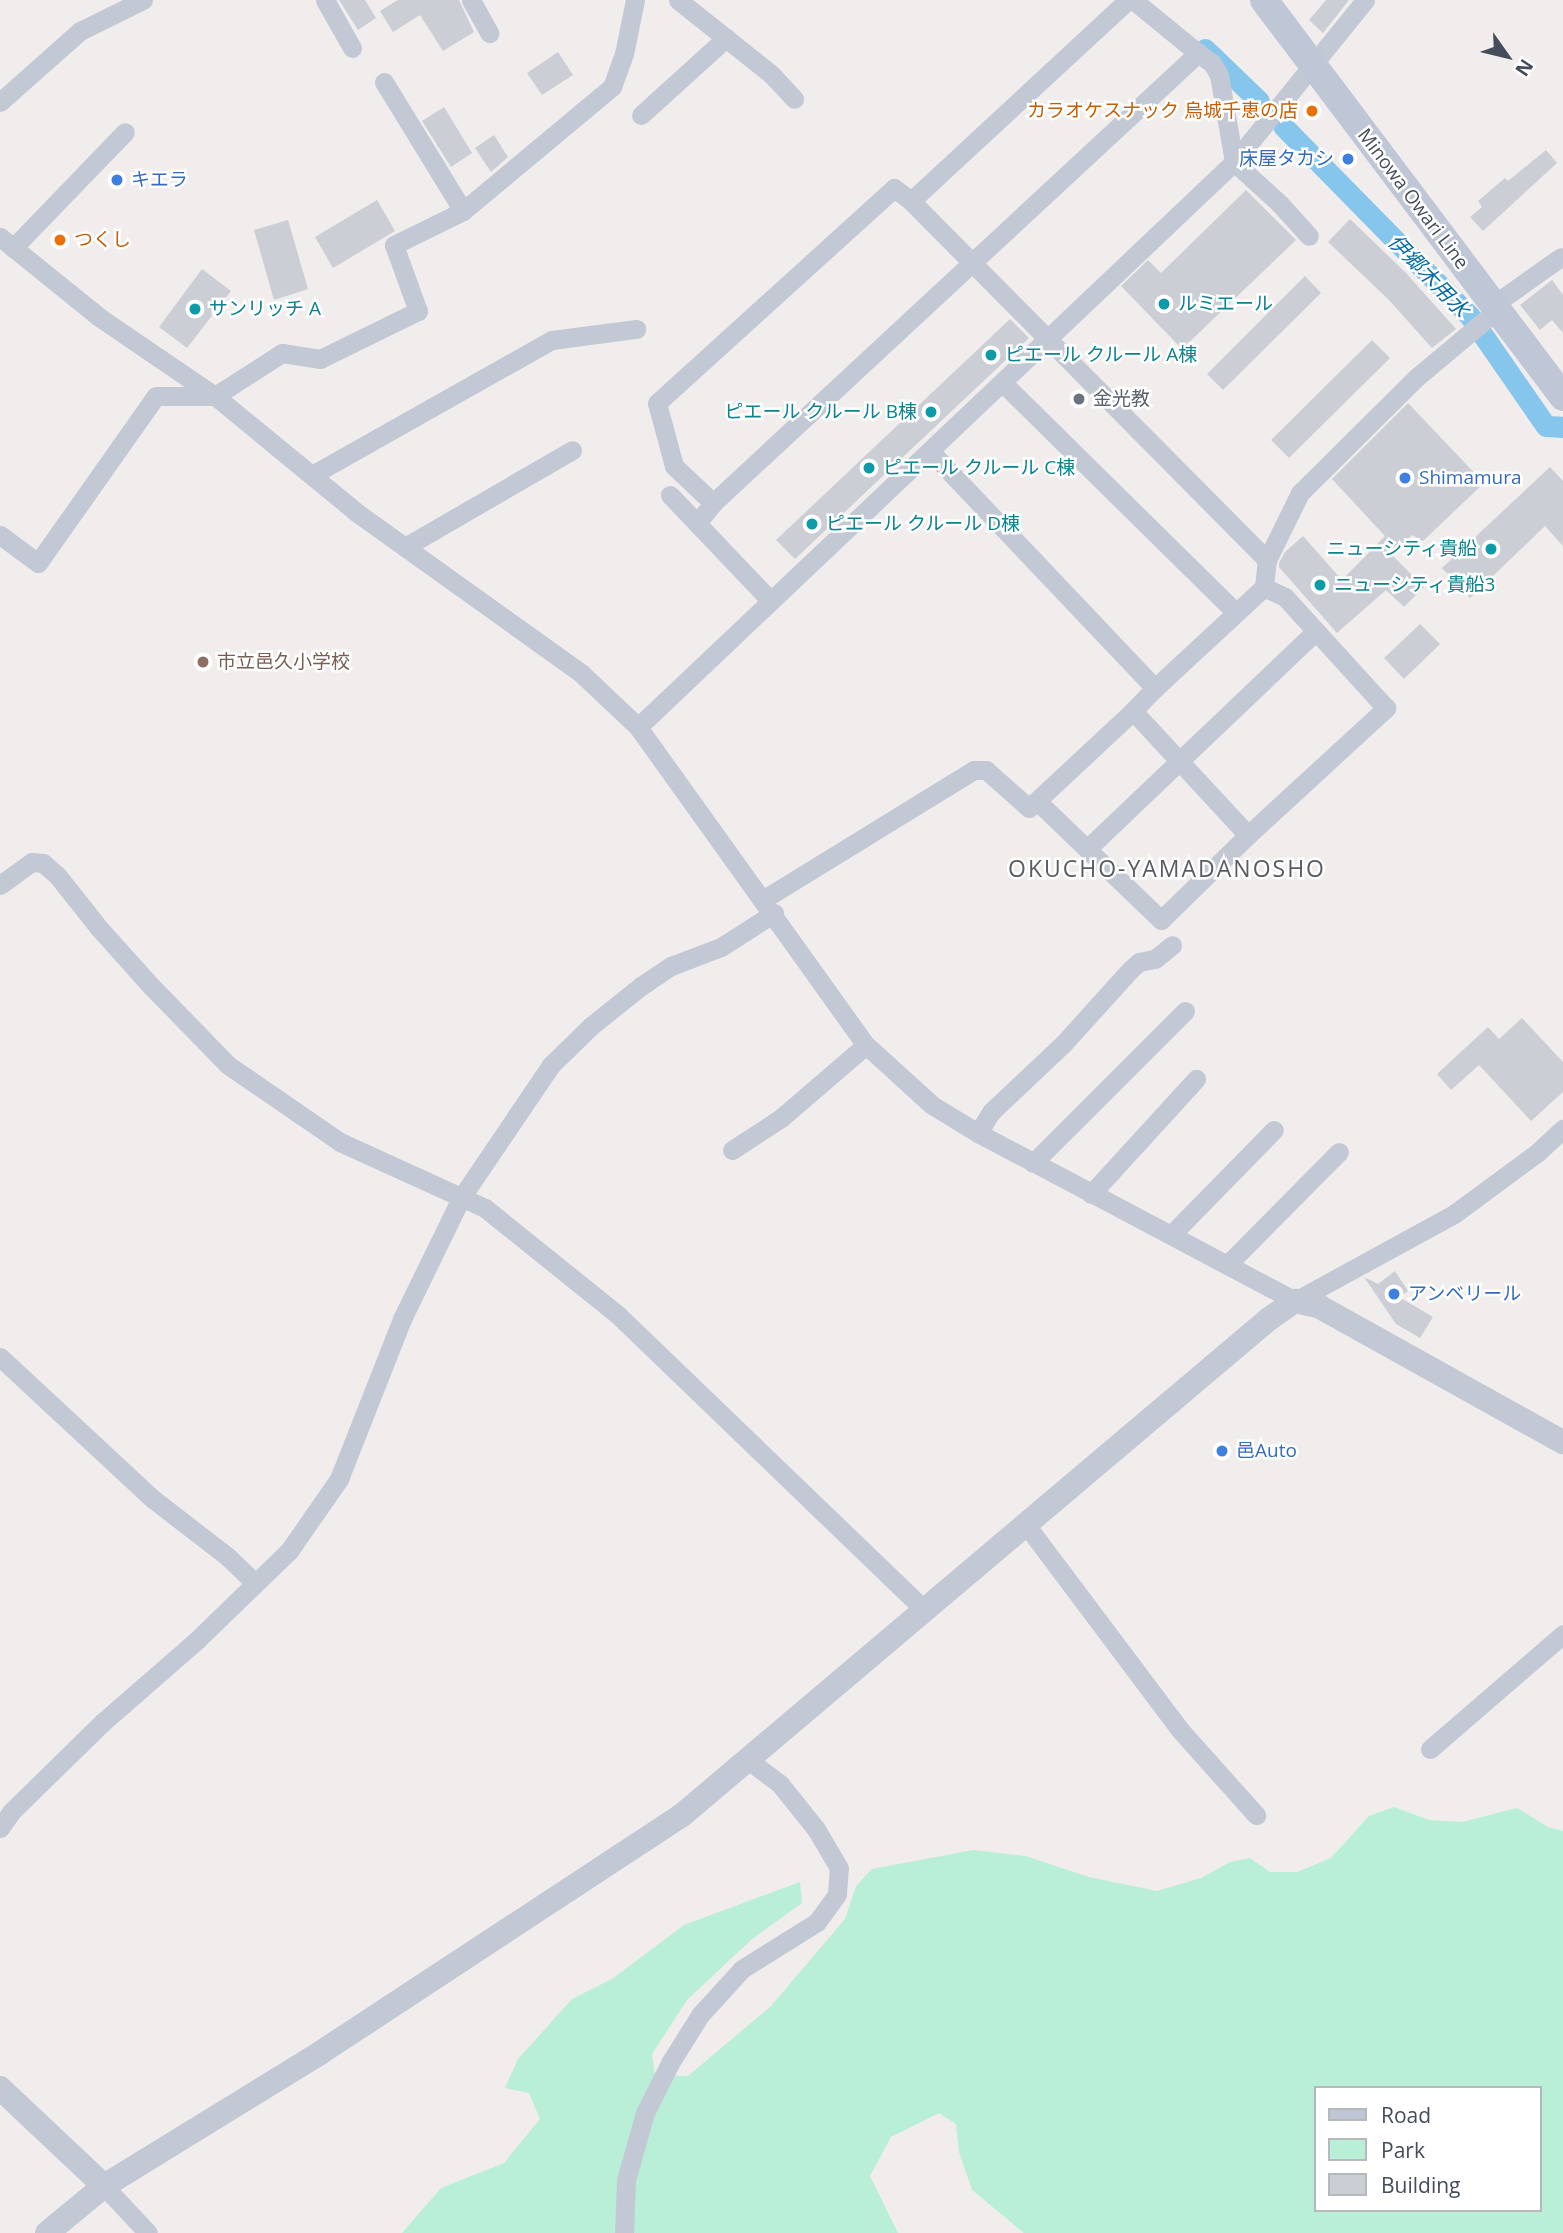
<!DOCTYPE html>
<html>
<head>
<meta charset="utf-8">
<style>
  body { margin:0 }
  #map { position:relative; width:1563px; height:2233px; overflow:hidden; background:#f0edec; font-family:"Open Sans","Noto Sans JP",sans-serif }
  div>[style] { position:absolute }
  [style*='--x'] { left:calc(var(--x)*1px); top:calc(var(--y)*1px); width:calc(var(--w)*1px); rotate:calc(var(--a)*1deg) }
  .green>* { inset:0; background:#b9efd7 }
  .canal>* { height:21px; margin:-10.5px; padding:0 10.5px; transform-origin:10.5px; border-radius:10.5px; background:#86c6ec }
  .building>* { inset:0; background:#ccced5 }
  .minor>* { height:19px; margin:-9.5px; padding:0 9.5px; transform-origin:9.5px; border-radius:9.5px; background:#c3c9d4 }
  .tertiary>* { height:24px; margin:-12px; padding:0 12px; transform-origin:12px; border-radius:12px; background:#c3c9d4 }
  .secondary>* { height:28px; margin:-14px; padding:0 14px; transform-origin:14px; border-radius:14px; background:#bfc6d6 }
  .dots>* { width:19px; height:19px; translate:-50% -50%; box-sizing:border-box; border:4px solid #fff; border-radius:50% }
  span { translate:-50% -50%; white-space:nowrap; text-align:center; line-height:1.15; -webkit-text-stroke:5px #fff; paint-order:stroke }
  .food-label { font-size:19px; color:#c56008 }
  .right { translate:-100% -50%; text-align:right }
  .left { translate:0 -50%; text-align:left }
  .shop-label { font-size:19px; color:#366cbe }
  .street-label { font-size:19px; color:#454d5a }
  .culture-label { font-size:19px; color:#0d838f }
  .worship-label { font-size:19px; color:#5b616d }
  .education-label { font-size:19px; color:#785e54 }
  .water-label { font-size:21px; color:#0b6da7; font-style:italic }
  .quarter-label { font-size:23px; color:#595c62; letter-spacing:2px }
  .legend { position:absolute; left:1314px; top:2086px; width:228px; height:126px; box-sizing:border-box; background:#fff; border:2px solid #b5b8bd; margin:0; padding:9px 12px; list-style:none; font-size:21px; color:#454d5a }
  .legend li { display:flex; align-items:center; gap:14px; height:35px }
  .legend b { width:35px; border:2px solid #b5b8bd }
  .north { position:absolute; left:1472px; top:21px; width:70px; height:70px; -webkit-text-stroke:5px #fff; paint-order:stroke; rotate:124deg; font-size:19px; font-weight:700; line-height:28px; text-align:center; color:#454d5a }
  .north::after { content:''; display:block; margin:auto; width:24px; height:32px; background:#454d5a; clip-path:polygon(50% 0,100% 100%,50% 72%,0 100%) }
</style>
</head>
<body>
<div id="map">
  <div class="green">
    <i style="clip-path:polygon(evenodd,1394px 1807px,1429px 1820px,1462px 1822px,1517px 1808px,1548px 1827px,1563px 1831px,1563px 2233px,1024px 2233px,972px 2190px,959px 2152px,956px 2124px,939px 2113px,891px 2137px,870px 2176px,898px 2233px,402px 2233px,441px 2188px,504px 2163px,540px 2119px,529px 2093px,505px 2088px,518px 2059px,572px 1999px,612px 1979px,684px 1925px,800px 1882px,802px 1903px,752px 1939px,687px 2000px,652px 2054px,655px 2075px,688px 2076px,771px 2006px,845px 1919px,856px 1886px,872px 1869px,973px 1850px,1025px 1856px,1089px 1877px,1157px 1891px,1201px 1878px,1230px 1862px,1250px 1858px,1270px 1872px,1297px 1872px,1331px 1858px,1369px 1816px,1394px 1807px,1316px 2088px,1540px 2088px,1540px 2210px,1316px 2210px,1316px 2088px)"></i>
  </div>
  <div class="canal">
    <i style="--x:1205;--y:49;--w:75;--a:43.9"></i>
    <i style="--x:1283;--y:126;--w:265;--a:45.5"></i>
    <i style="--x:1469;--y:315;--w:135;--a:55.3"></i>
    <i style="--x:1546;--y:426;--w:17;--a:3"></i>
  </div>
  <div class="building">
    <i style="clip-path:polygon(339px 0,365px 0,376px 18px,358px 30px)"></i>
    <i style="clip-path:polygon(398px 0,459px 0,474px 32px,443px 51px,420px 15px,393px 32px,380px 11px)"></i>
    <i style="clip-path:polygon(1326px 0,1349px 0,1323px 33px,1309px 20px)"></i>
    <i style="clip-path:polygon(558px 52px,573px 75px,542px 95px,527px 73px)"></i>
    <i style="clip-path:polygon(444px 107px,472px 153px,451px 167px,422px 121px)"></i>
    <i style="clip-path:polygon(494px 135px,508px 157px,491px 172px,475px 148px)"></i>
    <i style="clip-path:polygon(1546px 150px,1557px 163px,1483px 231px,1470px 217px,1482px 207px,1478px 201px,1505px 178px,1508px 181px)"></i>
    <i style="clip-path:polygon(1246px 190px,1296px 240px,1182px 349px,1121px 286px,1148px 260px,1161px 273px)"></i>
    <i style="clip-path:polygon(377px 200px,395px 231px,333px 268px,315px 237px)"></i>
    <i style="clip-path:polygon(1350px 219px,1406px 273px,1456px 329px,1432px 348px,1389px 300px,1328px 242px)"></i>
    <i style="clip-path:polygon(288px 220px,308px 289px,274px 300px,254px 230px)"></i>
    <i style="clip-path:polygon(202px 269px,231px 291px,187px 348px,159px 327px)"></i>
    <i style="clip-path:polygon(1305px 276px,1321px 293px,1223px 390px,1207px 374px)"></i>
    <i style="clip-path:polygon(1552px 280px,1563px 295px,1563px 333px,1552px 320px,1540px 330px,1520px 305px)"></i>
    <i style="clip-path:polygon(1010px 319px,1029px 338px,795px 559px,776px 540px)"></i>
    <i style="clip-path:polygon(1372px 340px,1390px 358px,1289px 458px,1271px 440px)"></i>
    <i style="clip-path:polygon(1408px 403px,1484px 483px,1423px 541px,1412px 535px,1392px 555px,1424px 587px,1404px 607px,1386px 590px,1337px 633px,1279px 567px,1279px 563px,1285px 552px,1303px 536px,1342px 580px,1385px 536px,1332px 479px)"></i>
    <i style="clip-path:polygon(1550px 467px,1563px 481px,1563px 546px,1545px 526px,1470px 598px,1442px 568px)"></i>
    <i style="clip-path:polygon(1420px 624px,1440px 644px,1404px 679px,1384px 658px)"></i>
    <i style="clip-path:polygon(1522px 1018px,1563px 1062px,1563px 1092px,1531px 1121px,1479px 1065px,1451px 1090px,1437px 1074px,1488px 1027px,1499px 1039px)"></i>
    <i style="clip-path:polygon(1395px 1271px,1408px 1291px,1399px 1297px,1433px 1317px,1420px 1338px,1396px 1324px,1364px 1277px,1378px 1284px)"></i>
  </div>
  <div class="minor">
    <i style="--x:325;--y:0;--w:55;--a:60.6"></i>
    <i style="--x:471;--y:0;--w:38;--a:61"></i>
    <i style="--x:678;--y:0;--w:119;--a:38.5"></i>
    <i style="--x:771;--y:74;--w:34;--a:47"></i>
    <i style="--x:1128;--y:0;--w:296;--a:137.2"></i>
    <i style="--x:911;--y:201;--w:506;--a:45.24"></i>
    <i style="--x:1133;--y:0;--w:84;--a:39.2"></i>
    <i style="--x:384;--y:82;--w:151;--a:58.5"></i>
    <i style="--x:0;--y:102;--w:107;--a:-41.6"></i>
    <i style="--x:80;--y:31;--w:70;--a:-26.2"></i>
    <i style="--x:641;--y:115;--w:115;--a:-42.2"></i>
    <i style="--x:0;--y:237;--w:127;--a:38.9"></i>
    <i style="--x:99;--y:317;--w:140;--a:34.3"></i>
    <i style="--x:215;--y:396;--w:183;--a:39.4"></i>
    <i style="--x:356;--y:512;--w:278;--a:35.6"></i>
    <i style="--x:582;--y:674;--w:77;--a:43.4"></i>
    <i style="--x:638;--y:727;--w:391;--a:54.4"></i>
    <i style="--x:866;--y:1045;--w:89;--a:42.3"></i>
    <i style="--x:932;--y:1105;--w:54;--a:31.3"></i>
    <i style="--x:978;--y:1133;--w:359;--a:27.9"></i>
    <i style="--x:1295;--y:1301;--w:181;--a:-28.7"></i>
    <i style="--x:1454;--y:1214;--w:104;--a:-36.4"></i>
    <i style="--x:1538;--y:1152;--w:34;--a:-43"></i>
    <i style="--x:13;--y:248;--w:161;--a:-46"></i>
    <i style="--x:1493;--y:305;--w:83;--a:-35.2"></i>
    <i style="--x:1003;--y:383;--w:327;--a:44.6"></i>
    <i style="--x:930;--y:451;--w:327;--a:46.5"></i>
    <i style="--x:1155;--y:688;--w:149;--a:-42.8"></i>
    <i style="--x:1264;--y:587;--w:27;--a:-84"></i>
    <i style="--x:1267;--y:560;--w:75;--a:-63.8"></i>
    <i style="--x:1300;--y:493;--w:165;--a:-44.8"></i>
    <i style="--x:1417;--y:377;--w:104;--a:-39.9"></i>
    <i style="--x:312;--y:475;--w:275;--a:-29.4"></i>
    <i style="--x:552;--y:340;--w:85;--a:-7.5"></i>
    <i style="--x:670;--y:495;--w:146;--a:46.4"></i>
    <i style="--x:713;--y:503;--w:54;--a:-136.5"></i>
    <i style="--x:674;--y:466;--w:65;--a:-105.1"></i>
    <i style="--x:657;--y:403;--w:320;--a:-42.2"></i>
    <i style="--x:894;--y:188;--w:21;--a:37"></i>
    <i style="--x:697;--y:523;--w:26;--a:-51"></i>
    <i style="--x:713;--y:503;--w:662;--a:-42.86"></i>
    <i style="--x:1198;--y:53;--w:17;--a:36"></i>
    <i style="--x:1212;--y:63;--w:14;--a:60"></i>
    <i style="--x:1219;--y:75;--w:88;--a:80.2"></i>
    <i style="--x:1234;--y:162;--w:62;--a:42.4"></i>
    <i style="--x:1280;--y:204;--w:43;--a:47.8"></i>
    <i style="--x:0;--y:535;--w:47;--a:36.4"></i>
    <i style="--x:38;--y:563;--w:204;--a:-54.8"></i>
    <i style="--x:156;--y:396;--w:59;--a:0"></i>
    <i style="--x:215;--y:396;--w:80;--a:-32.7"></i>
    <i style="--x:282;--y:353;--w:38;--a:9"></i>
    <i style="--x:320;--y:359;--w:109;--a:-26.1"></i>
    <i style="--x:418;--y:311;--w:70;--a:-110"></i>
    <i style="--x:394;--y:245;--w:77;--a:-26.2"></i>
    <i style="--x:463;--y:211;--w:194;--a:-39.8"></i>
    <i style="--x:612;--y:87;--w:35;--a:-70"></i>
    <i style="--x:624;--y:54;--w:55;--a:-78.5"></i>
    <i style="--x:405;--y:547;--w:193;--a:-30.1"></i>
    <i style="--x:1155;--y:688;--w:32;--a:134"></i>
    <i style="--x:1133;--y:711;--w:169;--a:47.2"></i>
    <i style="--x:1248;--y:835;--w:188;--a:-42.6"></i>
    <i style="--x:1386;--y:708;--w:150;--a:-132.3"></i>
    <i style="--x:1285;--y:597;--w:23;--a:-155"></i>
    <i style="--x:638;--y:727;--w:821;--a:-43.47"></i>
    <i style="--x:1234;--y:162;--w:208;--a:-51"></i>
    <i style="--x:1037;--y:801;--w:172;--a:43.8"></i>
    <i style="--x:1161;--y:920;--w:122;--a:-44.3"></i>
    <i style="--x:1087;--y:849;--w:316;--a:-43.6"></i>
    <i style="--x:0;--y:885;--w:39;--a:-36"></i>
    <i style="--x:32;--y:862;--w:11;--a:5"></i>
    <i style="--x:43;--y:863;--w:18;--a:41"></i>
    <i style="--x:57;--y:875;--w:68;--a:51.6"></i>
    <i style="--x:99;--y:928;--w:79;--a:48.1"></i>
    <i style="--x:152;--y:987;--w:109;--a:45.7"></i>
    <i style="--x:228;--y:1065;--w:136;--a:34.5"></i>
    <i style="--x:340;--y:1142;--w:159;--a:24.5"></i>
    <i style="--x:485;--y:1208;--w:171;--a:38.8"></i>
    <i style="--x:618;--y:1315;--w:427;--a:43.9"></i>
    <i style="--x:764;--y:899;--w:246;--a:-31.6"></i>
    <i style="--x:974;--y:770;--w:12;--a:0"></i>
    <i style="--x:986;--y:770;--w:57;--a:41.5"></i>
    <i style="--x:1029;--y:808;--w:142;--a:-43"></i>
    <i style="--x:978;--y:1133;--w:25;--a:-58"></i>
    <i style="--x:991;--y:1112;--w:100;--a:-43.4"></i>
    <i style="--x:1064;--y:1043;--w:98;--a:-47.9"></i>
    <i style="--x:1130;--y:970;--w:12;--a:-42"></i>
    <i style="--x:1139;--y:962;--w:16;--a:-11"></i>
    <i style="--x:1155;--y:959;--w:22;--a:-39"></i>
    <i style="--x:732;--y:1150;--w:59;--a:-33.1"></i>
    <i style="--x:781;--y:1118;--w:112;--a:-40.7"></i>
    <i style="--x:1033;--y:1163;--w:215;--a:-45"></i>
    <i style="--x:1091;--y:1194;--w:156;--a:-47.6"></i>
    <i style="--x:1171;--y:1235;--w:147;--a:-45.6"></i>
    <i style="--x:1227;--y:1265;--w:159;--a:-45.3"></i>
    <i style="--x:0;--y:1357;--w:209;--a:42.9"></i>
    <i style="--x:153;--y:1499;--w:95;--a:37.7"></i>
    <i style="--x:228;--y:1557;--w:37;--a:44"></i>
    <i style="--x:1027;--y:1526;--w:256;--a:53.1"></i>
    <i style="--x:1181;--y:1731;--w:113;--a:48.2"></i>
    <i style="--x:1430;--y:1749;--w:176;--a:-40.8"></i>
    <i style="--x:0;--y:1828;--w:21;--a:-55"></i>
    <i style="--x:12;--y:1811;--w:127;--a:-44.4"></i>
    <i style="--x:103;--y:1722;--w:125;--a:-41.1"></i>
    <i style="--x:197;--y:1640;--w:128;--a:-44.1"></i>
    <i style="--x:289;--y:1551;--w:88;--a:-55.2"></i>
    <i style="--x:339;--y:1479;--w:172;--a:-68.5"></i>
    <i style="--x:402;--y:1319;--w:135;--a:-64"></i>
    <i style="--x:461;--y:1198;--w:161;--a:-55.9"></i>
    <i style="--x:551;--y:1065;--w:56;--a:-44.3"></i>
    <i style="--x:591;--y:1026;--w:64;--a:-38.7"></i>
    <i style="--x:641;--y:986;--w:36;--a:-34"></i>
    <i style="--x:671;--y:966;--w:53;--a:-20.8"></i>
    <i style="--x:721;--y:947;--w:63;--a:-32.7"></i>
    <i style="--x:104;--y:2186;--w:64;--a:46.9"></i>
    <i style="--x:624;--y:2233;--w:53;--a:-87.8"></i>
    <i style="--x:626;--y:2180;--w:70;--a:-74.2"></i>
    <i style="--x:645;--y:2113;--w:56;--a:-63.4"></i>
    <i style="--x:670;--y:2063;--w:57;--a:-58"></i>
    <i style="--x:700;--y:2015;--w:62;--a:-47.6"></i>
    <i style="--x:742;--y:1969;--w:89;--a:-32.1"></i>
    <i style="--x:817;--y:1922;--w:34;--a:-54"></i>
    <i style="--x:837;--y:1894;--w:26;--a:-86"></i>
    <i style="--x:839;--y:1868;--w:45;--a:-120.5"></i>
    <i style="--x:816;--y:1829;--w:58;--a:-128.7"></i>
    <i style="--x:780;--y:1784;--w:39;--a:-143"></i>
  </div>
  <div class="tertiary">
    <i style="--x:0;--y:2088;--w:143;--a:43.3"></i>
    <i style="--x:47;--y:2233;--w:74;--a:-39.5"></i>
    <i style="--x:104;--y:2186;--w:254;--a:-31.6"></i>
    <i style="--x:320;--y:2053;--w:432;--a:-33.3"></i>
    <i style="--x:681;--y:1816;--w:770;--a:-40.21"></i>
    <i style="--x:1269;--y:1319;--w:32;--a:-35"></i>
    <i style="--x:1295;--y:1301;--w:26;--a:13"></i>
    <i style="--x:1320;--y:1307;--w:278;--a:29.1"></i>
  </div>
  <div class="secondary">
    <i style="--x:1264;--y:0;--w:497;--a:53"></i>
  </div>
  <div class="dots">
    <i style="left:1312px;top:111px;background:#e8710a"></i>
    <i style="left:1348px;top:159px;background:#3f7fe0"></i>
    <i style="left:117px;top:180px;background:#3f7fe0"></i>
    <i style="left:60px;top:240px;background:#e8710a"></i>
    <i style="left:1164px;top:304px;background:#0f9aa8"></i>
    <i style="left:195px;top:309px;background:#0f9aa8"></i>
    <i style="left:991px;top:355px;background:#0f9aa8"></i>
    <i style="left:1079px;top:399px;background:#6b7280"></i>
    <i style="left:931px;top:412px;background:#0f9aa8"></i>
    <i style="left:869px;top:468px;background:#0f9aa8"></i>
    <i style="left:1405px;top:478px;background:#3f7fe0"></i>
    <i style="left:812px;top:524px;background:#0f9aa8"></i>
    <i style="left:1491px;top:549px;background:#0f9aa8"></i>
    <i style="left:1320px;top:585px;background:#0f9aa8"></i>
    <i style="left:203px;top:662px;background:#8d6e63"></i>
    <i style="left:1394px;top:1294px;background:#3f7fe0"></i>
    <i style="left:1222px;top:1451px;background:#3f7fe0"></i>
  </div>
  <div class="food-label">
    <span class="right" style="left:1298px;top:111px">カラオケスナック 烏城千恵の店</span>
    <span class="left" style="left:74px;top:240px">つくし</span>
  </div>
  <div class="shop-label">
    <span class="right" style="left:1334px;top:159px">床屋タカシ</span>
    <span class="left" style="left:131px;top:180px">キエラ</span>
    <span class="left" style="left:1419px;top:478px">Shimamura</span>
    <span class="left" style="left:1408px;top:1294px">アンベリール</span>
    <span class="left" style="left:1236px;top:1451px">邑Auto</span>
  </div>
  <div class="street-label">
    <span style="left:1413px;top:199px;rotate:53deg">Minowa Owari Line</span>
  </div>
  <div class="culture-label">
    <span class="left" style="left:1178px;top:304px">ルミエール</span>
    <span class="left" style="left:209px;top:309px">サンリッチ A</span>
    <span class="left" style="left:1005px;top:355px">ピエール クルール A棟</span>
    <span class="right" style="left:917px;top:412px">ピエール クルール B棟</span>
    <span class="left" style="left:883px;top:468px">ピエール クルール C棟</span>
    <span class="left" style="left:826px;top:524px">ピエール クルール D棟</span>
    <span class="right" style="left:1477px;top:549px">ニューシティ貴船</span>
    <span class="left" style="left:1334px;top:585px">ニューシティ貴船3</span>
  </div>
  <div class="worship-label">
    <span class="left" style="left:1093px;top:399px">金光教</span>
  </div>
  <div class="education-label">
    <span class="left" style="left:217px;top:662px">市立邑久小学校</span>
  </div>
  <div class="water-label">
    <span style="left:1429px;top:275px;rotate:46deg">伊郷木用水</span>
  </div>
  <div class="quarter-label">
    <span style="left:1167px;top:868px">OKUCHO-YAMADANOSHO</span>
  </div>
  <ul class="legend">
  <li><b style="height:9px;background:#bfc6d6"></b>Road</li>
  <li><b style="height:19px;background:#b9efd7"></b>Park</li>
  <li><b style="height:19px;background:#ccced5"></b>Building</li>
  </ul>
  <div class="north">N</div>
</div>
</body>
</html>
